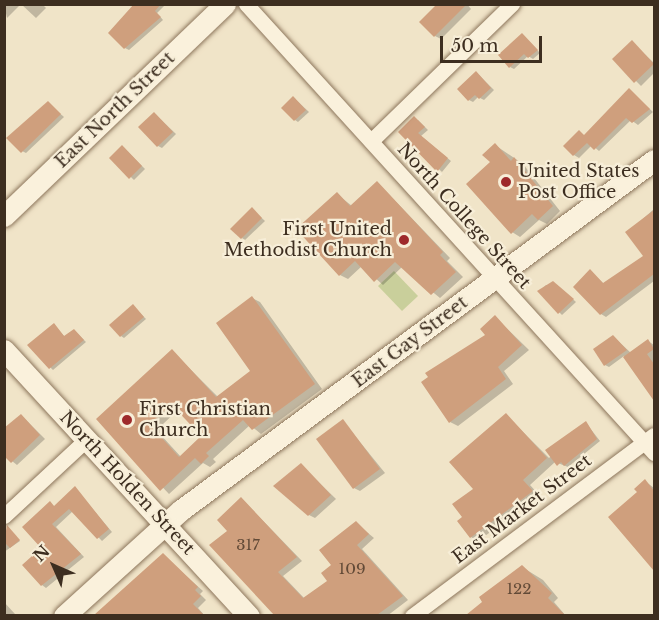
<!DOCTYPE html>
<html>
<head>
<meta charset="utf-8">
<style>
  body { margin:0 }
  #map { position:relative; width:659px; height:620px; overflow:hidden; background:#f0e4c8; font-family:"Libre Baskerville",serif }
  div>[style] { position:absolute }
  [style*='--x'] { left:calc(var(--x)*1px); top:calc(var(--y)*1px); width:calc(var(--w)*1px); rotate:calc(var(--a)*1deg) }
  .green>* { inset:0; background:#c9cf9b }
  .shadow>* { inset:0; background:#0003 }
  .building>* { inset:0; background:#cf9f7d }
  .roads { filter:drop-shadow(0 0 2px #8d765c) drop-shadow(0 0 2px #8d765c) }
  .street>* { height:15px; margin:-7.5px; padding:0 7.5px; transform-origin:7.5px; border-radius:7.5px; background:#faf1dc }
  .secondary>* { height:21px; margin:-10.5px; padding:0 10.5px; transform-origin:10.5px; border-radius:10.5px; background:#faf1dc }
  .dots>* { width:16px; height:16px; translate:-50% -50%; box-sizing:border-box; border:3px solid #f7eed8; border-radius:50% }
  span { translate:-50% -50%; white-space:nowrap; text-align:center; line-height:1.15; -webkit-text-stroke:4.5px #f7eed8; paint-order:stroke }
  .number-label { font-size:15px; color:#624a37 }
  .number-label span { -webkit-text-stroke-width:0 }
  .street-label { font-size:18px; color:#3d2e20 }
  .poi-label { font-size:18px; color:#3d2e20 }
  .left { translate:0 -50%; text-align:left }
  .right { translate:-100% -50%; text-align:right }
  .frame { position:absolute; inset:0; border:6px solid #3d2e20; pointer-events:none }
  .north { position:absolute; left:24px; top:536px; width:60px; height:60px; -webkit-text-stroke:4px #f7eed8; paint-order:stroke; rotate:315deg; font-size:16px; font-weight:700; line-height:24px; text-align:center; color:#3d2e20 }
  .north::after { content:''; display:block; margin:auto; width:21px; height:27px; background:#3d2e20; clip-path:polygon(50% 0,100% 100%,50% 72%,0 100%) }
  .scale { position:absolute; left:440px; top:36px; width:102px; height:27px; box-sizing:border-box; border:3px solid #3d2e20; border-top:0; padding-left:8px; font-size:18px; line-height:21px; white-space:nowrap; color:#3d2e20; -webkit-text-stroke:4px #f7eed8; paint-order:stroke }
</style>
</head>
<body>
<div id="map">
  <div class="green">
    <i style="clip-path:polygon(394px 271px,418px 296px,402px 311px,378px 286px)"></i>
  </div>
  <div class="shadow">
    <i style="clip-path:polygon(4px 4px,21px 4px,7px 18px)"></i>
    <i style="clip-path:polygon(21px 4px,42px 4px,46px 8px,36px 18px)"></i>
    <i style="clip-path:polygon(139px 4px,166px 4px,157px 13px,163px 20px,129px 50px,125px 48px)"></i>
    <i style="clip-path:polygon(439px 4px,467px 4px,471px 9px,441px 39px,435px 36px)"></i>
    <i style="clip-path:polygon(523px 35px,540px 53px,533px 59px,528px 56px,514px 69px,510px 67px)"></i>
    <i style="clip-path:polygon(632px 42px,654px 63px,654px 73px,641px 86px,614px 59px)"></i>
    <i style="clip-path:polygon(479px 75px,494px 90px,484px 100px,478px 97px,473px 102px,469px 100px)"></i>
    <i style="clip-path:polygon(629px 90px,653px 112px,638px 125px,631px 120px,599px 151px,592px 145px,579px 158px,574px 155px,565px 146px,579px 132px,585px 136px)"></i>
    <i style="clip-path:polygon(294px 98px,309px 112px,298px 122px,295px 120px)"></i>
    <i style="clip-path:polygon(48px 103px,64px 117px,26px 153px,22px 151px)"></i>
    <i style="clip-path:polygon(155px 114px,176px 134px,162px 148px,158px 146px)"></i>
    <i style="clip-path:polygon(418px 120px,428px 130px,421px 136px,451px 161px,442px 172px,400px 132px)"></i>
    <i style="clip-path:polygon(495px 145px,523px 164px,560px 211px,547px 224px,539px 220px,520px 237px,512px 232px,492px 162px)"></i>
    <i style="clip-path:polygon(125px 149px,145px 169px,134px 180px,111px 158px)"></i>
    <i style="clip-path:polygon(377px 182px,450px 258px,447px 261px,463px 277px,440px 298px,402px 267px,383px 285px,362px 266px,348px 279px,340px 275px,337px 194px,352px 206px)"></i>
    <i style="clip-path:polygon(252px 209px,265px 221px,245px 240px,242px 238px)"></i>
    <i style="clip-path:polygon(654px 209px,654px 281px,606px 317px,601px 314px,590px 271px,604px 284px,645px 256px,628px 232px)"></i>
    <i style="clip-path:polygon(546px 285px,557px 285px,576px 302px,562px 315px,539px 292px)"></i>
    <i style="clip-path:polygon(evenodd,252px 298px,260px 302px,322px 389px,261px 434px,250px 425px,213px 459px,216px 462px,210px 467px,203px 463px,169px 494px,98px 419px,172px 351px,218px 397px,252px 372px,252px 298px,178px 410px,203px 436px,181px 457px,160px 434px,166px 428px,163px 424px,178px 410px)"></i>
    <i style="clip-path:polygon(133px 306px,146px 319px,124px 338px,121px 336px)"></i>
    <i style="clip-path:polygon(495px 317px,529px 350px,504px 371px,513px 384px,458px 426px,450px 422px)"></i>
    <i style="clip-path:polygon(54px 325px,65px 337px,74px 330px,86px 342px,53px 370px,50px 367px)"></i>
    <i style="clip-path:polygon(616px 339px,631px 353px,648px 341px,654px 345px,654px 396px,624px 356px,609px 367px,605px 365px)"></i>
    <i style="clip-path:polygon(21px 415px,45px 439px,17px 465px,12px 461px)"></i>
    <i style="clip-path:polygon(506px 415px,549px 458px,586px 423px,600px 441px,568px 467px,555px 462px,530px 485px,540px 496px,478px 541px,471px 537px,464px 518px)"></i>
    <i style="clip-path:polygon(343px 421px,385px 473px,360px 491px,354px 488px)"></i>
    <i style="clip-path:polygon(301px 465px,336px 499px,315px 518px,309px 515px)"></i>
    <i style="clip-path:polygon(645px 481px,654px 488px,654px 569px,610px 517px,639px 492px)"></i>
    <i style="clip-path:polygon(75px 488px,112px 532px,102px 541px,73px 511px,56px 527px,84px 557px,46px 588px,42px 585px,43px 548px,50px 503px,55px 507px)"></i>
    <i style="clip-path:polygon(242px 499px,302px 561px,283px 576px,305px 599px,329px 581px,333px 565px,356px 523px,374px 538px,362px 549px,408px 600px,387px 616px,276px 616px,211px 545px,230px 531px)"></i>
    <i style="clip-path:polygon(9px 529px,20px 541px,4px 552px,4px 533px)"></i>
    <i style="clip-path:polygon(163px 555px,203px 591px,200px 594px,206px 600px,198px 608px,205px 616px,97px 616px)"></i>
    <i style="clip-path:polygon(522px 567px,543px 580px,558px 598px,554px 602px,566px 616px,468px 616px)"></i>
    <i style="clip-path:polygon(4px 602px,15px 614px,13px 616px,4px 616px)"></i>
  </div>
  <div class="building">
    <i style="clip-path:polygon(134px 4px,161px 4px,155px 11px,161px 17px,124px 49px,108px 33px)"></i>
    <i style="clip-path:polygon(437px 4px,467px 4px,434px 37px,419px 22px)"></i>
    <i style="clip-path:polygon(522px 33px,538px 50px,528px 58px,524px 54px,509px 68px,498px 55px)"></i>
    <i style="clip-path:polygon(632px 40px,654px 64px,634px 83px,612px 59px)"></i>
    <i style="clip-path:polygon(476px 71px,491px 88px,479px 99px,475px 95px,468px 101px,457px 89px)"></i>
    <i style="clip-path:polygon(629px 88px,650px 109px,632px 123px,626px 118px,594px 150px,587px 143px,573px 156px,563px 146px,579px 130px,584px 135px)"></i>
    <i style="clip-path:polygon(293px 96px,306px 110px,294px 121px,281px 108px)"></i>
    <i style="clip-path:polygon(48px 101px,61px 114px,21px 153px,6px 138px)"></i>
    <i style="clip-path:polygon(154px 112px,173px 132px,157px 147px,138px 127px)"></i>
    <i style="clip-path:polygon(414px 116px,425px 127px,418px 133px,448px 158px,437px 172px,398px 132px)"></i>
    <i style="clip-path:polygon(495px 143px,511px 161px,514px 157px,553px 206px,538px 220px,532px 214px,511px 234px,466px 184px,490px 162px,482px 155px)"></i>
    <i style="clip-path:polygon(122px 145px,142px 166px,129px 179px,109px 158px)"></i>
    <i style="clip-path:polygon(377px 181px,443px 252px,440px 255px,456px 272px,431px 295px,395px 262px,374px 282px,355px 261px,339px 276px,296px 229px,337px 192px,350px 206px)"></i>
    <i style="clip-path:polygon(252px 207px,262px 218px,241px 239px,230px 229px)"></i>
    <i style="clip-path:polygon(654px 210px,654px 274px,600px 315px,573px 287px,590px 269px,603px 283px,643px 256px,625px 232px)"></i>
    <i style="clip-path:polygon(553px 281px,574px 299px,558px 314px,537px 291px)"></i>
    <i style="clip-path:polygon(evenodd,252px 296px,315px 384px,252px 430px,243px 420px,206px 453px,209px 456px,201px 464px,195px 458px,160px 491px,96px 419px,172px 349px,216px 397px,250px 371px,216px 323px,252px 296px,171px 404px,201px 436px,179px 457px,153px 428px,159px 423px,156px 419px,171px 404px)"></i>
    <i style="clip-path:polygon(133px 304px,144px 317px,120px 337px,109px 325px)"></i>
    <i style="clip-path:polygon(495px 315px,522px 345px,498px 367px,506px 379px,449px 423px,421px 382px,428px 377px,425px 373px,485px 335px,480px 329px)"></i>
    <i style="clip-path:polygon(54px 323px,64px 336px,74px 329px,84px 340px,49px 369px,27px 345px)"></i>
    <i style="clip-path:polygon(613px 335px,627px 350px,604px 366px,593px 349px)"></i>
    <i style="clip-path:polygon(648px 339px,654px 349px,647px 354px,654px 364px,654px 401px,623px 357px)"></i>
    <i style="clip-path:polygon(506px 413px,547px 458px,523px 480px,533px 491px,470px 538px,457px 521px,462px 517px,452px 504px,473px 489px,449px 462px)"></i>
    <i style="clip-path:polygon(21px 414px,40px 435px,11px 463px,4px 456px,4px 428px)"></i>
    <i style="clip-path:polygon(343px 419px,380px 469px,353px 489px,316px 439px)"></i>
    <i style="clip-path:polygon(586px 421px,597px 439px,564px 466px,561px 462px,557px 466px,545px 450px)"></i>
    <i style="clip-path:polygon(301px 463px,331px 495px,308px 516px,273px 486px)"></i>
    <i style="clip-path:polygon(645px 479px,654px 491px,654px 571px,608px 517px,637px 492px,634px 489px)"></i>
    <i style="clip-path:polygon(75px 486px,109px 529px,97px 539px,69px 509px,52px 524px,81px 554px,41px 586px,22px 565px,41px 548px,22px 527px,50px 501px,54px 506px)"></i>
    <i style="clip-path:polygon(241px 497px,297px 557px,278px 572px,303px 598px,327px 581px,321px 573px,331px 565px,319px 550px,356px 521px,369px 534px,357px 545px,403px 596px,377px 615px,274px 615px,209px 545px,227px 531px,217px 520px)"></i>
    <i style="clip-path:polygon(7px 525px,20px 540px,10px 548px,4px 542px)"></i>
    <i style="clip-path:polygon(163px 553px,198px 587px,195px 590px,201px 596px,193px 604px,204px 615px,94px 615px)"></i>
    <i style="clip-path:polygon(522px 565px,552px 593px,548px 598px,565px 615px,466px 615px,482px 602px,479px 597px)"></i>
  </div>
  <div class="roads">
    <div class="street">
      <i style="--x:246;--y:4;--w:607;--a:47.74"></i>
      <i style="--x:371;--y:141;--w:197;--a:-44.2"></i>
      <i style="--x:4;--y:516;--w:113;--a:-42.9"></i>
      <i style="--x:412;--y:616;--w:302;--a:-36.8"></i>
    </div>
    <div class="secondary">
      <i style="--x:4;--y:216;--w:306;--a:-43.8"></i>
      <i style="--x:4;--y:350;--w:362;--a:47.4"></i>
      <i style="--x:64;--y:616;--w:158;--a:-42.2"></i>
      <i style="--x:181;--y:510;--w:588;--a:-36.5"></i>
    </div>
  </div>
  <div class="dots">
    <i style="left:506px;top:182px;background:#9e2a2b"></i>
    <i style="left:404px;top:240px;background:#9e2a2b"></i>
    <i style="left:127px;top:420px;background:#9e2a2b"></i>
  </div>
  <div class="number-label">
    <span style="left:248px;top:545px">317</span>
    <span style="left:352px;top:569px">109</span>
    <span style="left:519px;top:589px">122</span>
  </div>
  <div class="street-label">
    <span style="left:115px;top:110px;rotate:-44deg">East North Street</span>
    <span style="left:464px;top:216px;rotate:48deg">North College Street</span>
    <span style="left:410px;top:342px;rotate:-37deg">East Gay Street</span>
    <span style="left:127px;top:483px;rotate:47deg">North Holden Street</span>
    <span style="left:522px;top:509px;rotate:-37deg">East Market Street</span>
  </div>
  <div class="poi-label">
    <span class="left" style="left:518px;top:182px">United States<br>Post Office</span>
    <span class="right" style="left:392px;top:240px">First United<br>Methodist Church</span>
    <span class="left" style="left:139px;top:420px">First Christian<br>Church</span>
  </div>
  <div class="frame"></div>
  <div class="north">N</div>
  <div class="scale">50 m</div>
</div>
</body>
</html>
